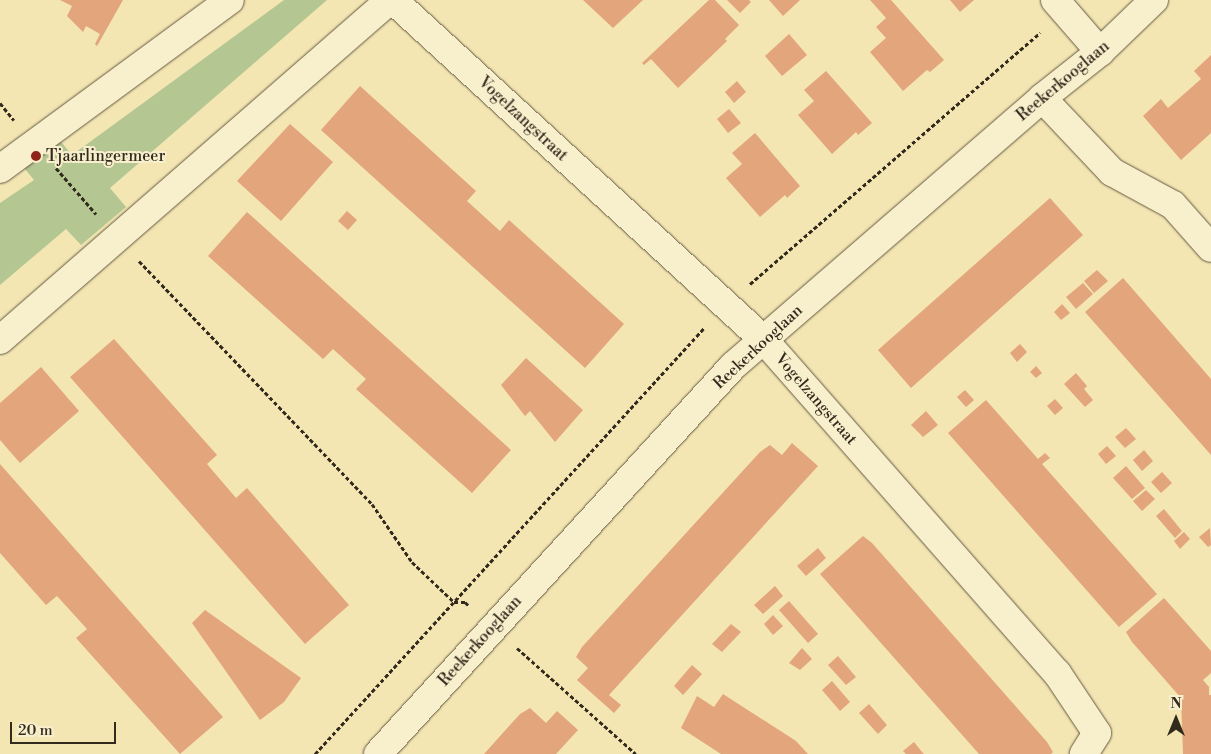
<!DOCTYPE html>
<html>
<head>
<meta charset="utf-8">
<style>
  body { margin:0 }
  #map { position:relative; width:1211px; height:754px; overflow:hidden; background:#f4e6b2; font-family:"Libre Bodoni",serif }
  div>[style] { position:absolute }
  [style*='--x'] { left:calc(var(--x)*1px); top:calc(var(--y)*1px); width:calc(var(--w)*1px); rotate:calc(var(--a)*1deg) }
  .green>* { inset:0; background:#b4c692 }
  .building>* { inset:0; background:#e2a57c }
  .path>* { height:3px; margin-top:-1.5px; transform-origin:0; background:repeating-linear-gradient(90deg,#332a1e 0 4px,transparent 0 6.5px) }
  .roads { filter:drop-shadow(0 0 1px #635943) drop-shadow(0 0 1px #635943) }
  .street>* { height:28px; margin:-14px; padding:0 14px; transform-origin:14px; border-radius:14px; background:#f8efcd }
  .dots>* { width:14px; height:14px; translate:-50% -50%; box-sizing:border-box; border:2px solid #f8efcd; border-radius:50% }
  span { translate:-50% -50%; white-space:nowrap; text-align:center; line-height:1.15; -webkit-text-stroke:4px #f8efcd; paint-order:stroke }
  .street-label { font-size:16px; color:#332a1e }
  .poi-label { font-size:16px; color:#332a1e }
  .left { translate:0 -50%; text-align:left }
  .north { position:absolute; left:1151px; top:694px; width:50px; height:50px; -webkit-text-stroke:4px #f8efcd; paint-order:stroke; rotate:0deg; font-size:14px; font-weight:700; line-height:20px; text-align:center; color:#332a1e }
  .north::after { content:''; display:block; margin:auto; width:18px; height:22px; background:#332a1e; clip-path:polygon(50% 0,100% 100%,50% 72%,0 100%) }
  .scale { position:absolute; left:10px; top:722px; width:106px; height:22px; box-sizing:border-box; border:2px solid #332a1e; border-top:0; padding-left:6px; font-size:15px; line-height:18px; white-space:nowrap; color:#332a1e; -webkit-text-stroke:4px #f8efcd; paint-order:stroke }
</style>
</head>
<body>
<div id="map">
  <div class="green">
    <i style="clip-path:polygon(284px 0,327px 0,110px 188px,126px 207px,81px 245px,66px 229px,0 285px,0 203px,34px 180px,20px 163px,57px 137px,72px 155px)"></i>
  </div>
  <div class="building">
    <i style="clip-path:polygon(60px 0,123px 0,97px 46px,95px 44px,100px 34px,86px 26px,83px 32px,67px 16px,72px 6px)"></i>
    <i style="clip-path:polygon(583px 0,643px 0,613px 28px)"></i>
    <i style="clip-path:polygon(709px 0,715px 0,739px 25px,725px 39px,727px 41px,678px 88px,651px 59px,644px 65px,642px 63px)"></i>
    <i style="clip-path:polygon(727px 0,749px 0,751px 2px,740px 13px)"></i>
    <i style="clip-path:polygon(769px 0,800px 0,783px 16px)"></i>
    <i style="clip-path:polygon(870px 0,891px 0,944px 60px,930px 72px,927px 70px,903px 91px,870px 52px,886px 38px,876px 27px,886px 18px)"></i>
    <i style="clip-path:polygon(950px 0,974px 0,960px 12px)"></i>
    <i style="clip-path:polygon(789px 34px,807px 55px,782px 76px,765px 56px)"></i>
    <i style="clip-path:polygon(1211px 55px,1211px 133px,1181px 160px,1143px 116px,1161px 99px,1168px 108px,1184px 94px,1201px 79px,1194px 71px)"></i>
    <i style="clip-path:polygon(826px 71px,872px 123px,858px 135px,856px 132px,832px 154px,798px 115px,814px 101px,804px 90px)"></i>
    <i style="clip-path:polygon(737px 81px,746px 92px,734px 103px,725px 92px)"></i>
    <i style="clip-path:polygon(360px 86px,476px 191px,467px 201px,500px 231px,509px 220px,624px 324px,585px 368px,321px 130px)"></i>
    <i style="clip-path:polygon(729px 109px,741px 123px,728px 133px,717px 119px)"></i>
    <i style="clip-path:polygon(290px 124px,333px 162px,281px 221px,237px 181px)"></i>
    <i style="clip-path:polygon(755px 133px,800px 186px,787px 198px,785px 195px,760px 217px,726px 178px,742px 164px,732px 153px)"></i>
    <i style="clip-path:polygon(1050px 198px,1083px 235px,911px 388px,878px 350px)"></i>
    <i style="clip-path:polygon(347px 211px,357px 220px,348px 230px,338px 221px)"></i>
    <i style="clip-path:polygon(247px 212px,511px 450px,472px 493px,356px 389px,366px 379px,333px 349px,323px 359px,208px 256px)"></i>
    <i style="clip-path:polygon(1097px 270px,1108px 281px,1094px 293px,1084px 281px)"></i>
    <i style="clip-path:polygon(1123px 278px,1211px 379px,1211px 455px,1085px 312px)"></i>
    <i style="clip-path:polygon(1083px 283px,1093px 294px,1076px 309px,1066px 297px)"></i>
    <i style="clip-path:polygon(1062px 304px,1070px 313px,1061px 320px,1054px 312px)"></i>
    <i style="clip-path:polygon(114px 339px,217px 455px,207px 464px,236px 498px,247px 488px,349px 605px,305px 644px,70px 377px)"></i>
    <i style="clip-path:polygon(1020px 344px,1027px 352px,1017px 362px,1010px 353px)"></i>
    <i style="clip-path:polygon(526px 358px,583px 410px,555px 442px,530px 411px,525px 416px,501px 385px)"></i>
    <i style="clip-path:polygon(1036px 366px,1042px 373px,1036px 378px,1030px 372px)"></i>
    <i style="clip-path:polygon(41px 367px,79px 411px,20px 463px,0 440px,0 403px)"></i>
    <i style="clip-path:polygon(1076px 373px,1087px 386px,1084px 389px,1093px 400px,1085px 407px,1064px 384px)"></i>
    <i style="clip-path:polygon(965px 390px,974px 400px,966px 407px,957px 397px)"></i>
    <i style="clip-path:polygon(1055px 399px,1063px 408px,1055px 415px,1047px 406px)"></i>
    <i style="clip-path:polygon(986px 400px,1038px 459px,1045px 453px,1050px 458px,1042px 464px,1157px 594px,1119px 627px,948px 433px)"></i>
    <i style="clip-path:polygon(926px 411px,938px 425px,923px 437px,911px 425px)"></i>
    <i style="clip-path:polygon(1126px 428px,1136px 439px,1125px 448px,1115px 437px)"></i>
    <i style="clip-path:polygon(792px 443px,818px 466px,609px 695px,621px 705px,614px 713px,577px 680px,588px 668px,576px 657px,582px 647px,760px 452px,770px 445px,782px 455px)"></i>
    <i style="clip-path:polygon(1107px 446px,1116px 456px,1106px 464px,1098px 454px)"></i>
    <i style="clip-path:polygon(1144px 450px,1153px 461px,1142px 471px,1133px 460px)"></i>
    <i style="clip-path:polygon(0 464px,223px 717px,180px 754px,76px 638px,87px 629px,57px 596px,46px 605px,0 553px)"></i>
    <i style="clip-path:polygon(1126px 466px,1145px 488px,1132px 499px,1113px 478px)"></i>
    <i style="clip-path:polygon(1162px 472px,1172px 483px,1161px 493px,1151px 482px)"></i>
    <i style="clip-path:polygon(1146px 490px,1155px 499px,1142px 511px,1133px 501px)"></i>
    <i style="clip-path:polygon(1164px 509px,1182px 531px,1175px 538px,1156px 516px)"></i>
    <i style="clip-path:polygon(1210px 528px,1211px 545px,1208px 547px,1199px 537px)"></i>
    <i style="clip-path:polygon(1184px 532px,1190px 539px,1180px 549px,1174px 541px)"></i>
    <i style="clip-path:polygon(863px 536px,872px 543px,1047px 742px,1053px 752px,1051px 754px,979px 754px,820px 574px)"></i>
    <i style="clip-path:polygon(818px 548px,826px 558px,806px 576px,797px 566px)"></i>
    <i style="clip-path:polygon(775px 586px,783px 596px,763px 614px,754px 605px)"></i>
    <i style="clip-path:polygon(1164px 598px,1211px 651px,1211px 673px,1203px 680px,1209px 687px,1209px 695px,1211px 695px,1211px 754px,1183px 754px,1181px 698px,1132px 642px,1126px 632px)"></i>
    <i style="clip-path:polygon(789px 601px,818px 634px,808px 643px,779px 610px)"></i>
    <i style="clip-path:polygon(205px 610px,301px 678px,284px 702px,260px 720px,192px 623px)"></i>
    <i style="clip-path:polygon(773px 615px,783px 626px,773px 635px,764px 624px)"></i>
    <i style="clip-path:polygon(731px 624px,741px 632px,722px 652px,712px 644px)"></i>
    <i style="clip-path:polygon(802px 648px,812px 659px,800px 670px,789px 663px)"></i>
    <i style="clip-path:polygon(838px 656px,856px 677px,846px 685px,828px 665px)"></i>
    <i style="clip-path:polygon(692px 665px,702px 674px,683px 695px,674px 686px)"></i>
    <i style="clip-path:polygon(832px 681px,850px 702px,840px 711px,822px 690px)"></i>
    <i style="clip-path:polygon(723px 694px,796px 741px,808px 754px,721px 754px,681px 728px,697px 696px,714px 707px)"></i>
    <i style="clip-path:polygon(869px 704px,887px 725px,878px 734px,859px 713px)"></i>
    <i style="clip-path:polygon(530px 708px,546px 723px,557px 711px,578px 730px,556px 754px,484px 754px,520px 714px)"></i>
    <i style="clip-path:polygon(914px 742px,922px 752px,924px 754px,906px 754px,903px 751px)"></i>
  </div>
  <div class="path">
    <i style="--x:0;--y:103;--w:22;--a:51"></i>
    <i style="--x:56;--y:168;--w:61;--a:49"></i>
    <i style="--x:139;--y:261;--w:337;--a:46.2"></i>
    <i style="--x:372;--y:504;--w:70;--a:55.4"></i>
    <i style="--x:412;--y:562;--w:58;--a:43.6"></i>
    <i style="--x:454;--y:602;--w:11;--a:0"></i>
    <i style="--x:465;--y:602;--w:6;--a:45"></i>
    <i style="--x:750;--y:284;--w:384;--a:-40.9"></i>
    <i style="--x:517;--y:648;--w:159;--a:41.7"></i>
    <i style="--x:315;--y:754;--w:577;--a:-47.6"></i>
  </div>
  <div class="roads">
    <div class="street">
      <i style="--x:393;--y:0;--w:503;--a:42.5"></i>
      <i style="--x:764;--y:340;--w:444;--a:48.7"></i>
      <i style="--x:1057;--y:673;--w:72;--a:56.3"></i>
      <i style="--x:1097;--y:733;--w:25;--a:122"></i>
      <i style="--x:1055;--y:0;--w:69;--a:49.1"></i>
      <i style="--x:1042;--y:98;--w:102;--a:46.6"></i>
      <i style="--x:1112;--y:172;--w:69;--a:28.4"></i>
      <i style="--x:1173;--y:205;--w:57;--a:48.5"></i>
      <i style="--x:0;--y:169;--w:285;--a:-36.3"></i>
      <i style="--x:0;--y:340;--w:517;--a:-41.08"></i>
      <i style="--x:378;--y:754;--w:526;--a:-47.54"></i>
      <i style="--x:733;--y:366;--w:409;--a:-40.9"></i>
      <i style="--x:1042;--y:98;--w:74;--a:-38.4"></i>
      <i style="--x:1100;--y:52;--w:75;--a:-43.9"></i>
    </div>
  </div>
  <div class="dots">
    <i style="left:36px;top:156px;background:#8f2418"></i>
  </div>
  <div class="street-label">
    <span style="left:1063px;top:81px;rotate:-40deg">Reekerkooglaan</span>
    <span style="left:523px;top:119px;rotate:43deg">Vogelzangstraat</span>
    <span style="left:758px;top:347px;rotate:-43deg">Reekerkooglaan</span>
    <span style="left:816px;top:399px;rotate:49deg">Vogelzangstraat</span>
    <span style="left:480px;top:641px;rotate:-48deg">Reekerkooglaan</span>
  </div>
  <div class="poi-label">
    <span class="left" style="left:46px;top:156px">Tjaarlingermeer</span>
  </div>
  <div class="north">N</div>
  <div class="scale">20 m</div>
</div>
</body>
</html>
